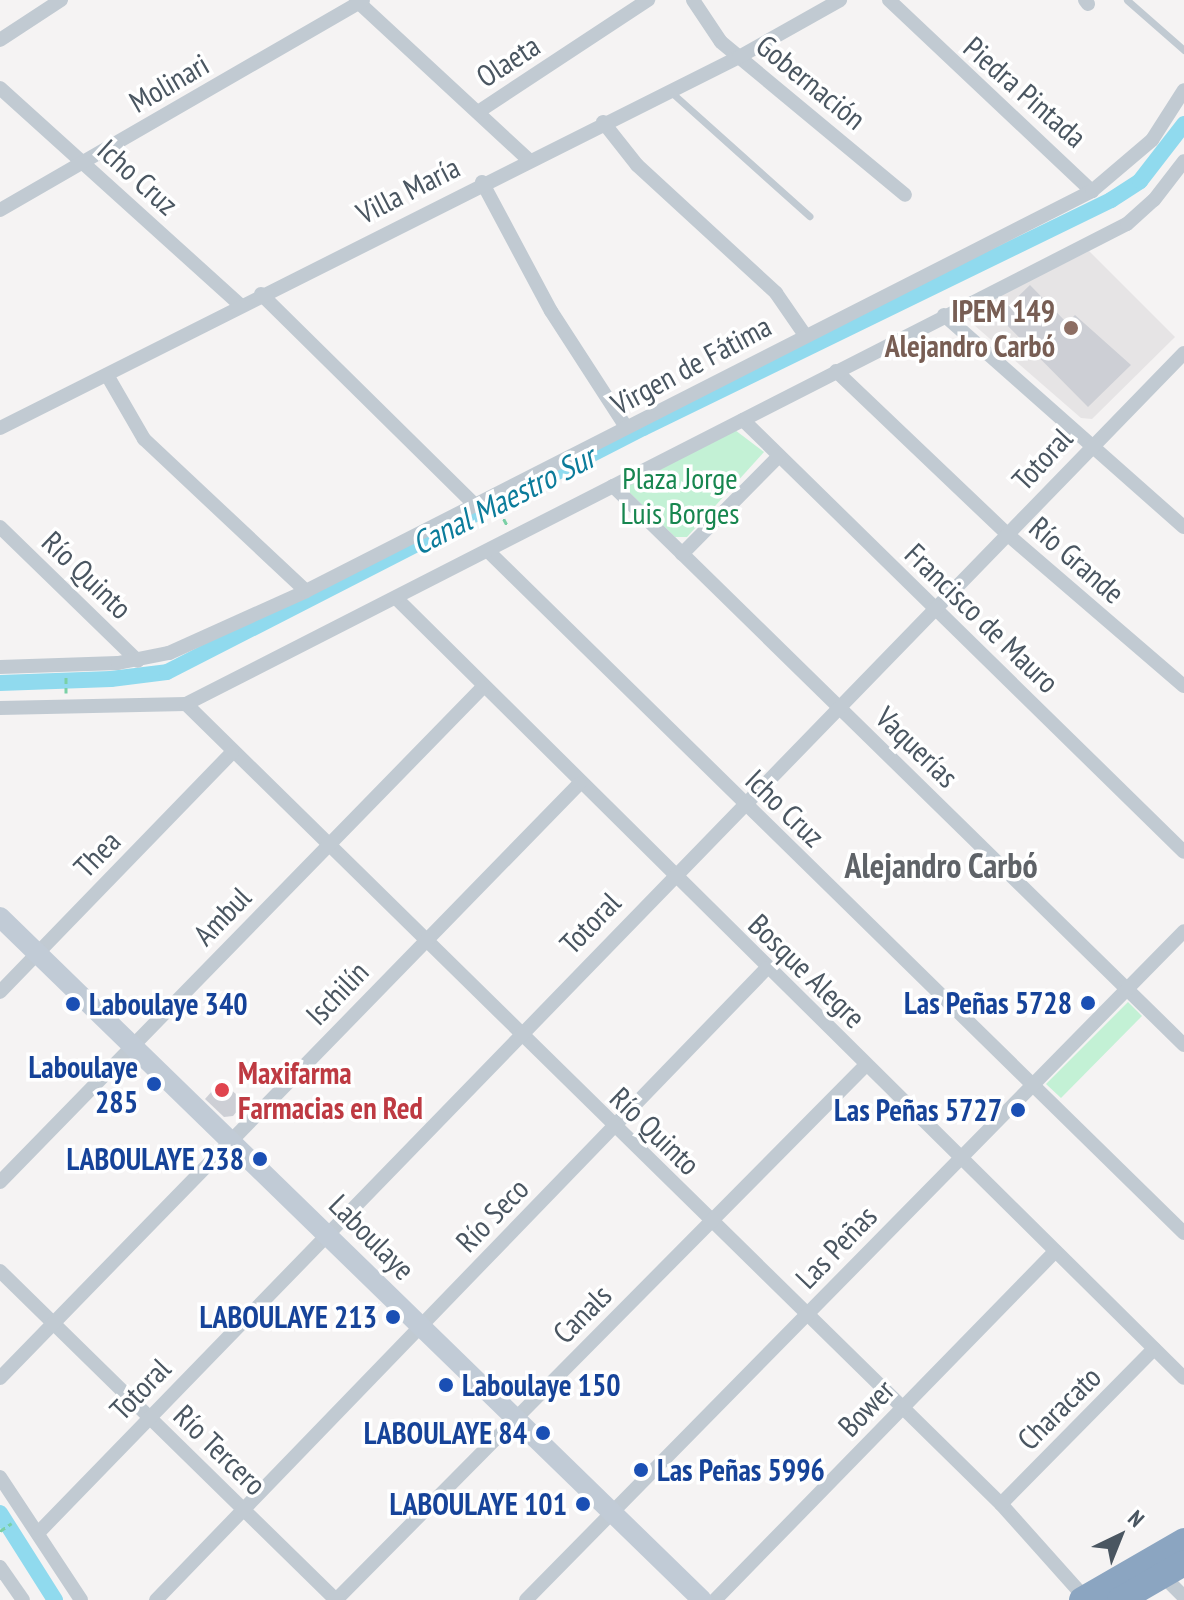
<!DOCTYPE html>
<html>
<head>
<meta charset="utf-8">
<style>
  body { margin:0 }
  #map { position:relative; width:1184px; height:1600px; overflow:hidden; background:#f5f3f3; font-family:"PT Sans Narrow",sans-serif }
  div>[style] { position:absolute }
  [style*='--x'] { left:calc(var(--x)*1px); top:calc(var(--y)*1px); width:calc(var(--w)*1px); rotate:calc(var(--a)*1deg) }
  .education>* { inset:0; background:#e6e4e5 }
  .green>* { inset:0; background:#c3f1d5 }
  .canal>* { height:16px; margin:-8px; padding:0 8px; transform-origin:8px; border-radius:8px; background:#90daee }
  .building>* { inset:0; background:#cdcfd5 }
  .path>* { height:3px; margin-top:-1.5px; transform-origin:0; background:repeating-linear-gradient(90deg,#7ad0a6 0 6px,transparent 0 10px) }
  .lane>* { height:7px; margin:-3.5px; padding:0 3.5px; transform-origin:3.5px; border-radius:3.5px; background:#c1cad2 }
  .street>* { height:14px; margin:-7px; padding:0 7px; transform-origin:7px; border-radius:7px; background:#c1cad2 }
  .secondary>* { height:20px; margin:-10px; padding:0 10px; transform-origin:10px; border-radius:10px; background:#c1cbd6 }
  .highway>* { height:26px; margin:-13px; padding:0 13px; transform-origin:13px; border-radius:13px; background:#8ba5c1 }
  .dots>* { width:22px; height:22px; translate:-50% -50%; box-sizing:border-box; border:4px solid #fff; border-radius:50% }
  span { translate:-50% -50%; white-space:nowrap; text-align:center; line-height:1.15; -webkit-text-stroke:7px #fff; paint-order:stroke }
  .street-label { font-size:30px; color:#4a5661 }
  .education-label { font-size:30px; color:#785e54; font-weight:700 }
  .right { translate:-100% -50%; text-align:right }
  .park-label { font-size:30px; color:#17864f }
  .transit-label { font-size:30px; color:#164399; font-weight:700 }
  .left { translate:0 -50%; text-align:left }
  .health-label { font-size:30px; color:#be3a42; font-weight:700 }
  .water-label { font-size:32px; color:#0c7c9b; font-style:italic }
  .quarter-label { font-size:34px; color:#5f6368; font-weight:700 }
  .north { position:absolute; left:1080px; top:1496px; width:80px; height:80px; -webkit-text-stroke:6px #fff; paint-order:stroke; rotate:43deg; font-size:22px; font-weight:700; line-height:32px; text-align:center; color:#4a5661 }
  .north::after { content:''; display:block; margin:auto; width:28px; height:36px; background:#4a5661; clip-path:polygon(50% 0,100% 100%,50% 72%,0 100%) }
</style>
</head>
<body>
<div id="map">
  <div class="education">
    <i style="clip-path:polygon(1089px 251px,1175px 337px,1092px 419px,1081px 418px,966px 318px,967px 311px)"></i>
  </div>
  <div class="green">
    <i style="clip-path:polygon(735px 430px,764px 452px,687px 537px,675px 537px,628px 491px,630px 485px)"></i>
    <i style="clip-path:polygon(1128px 1002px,1142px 1016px,1061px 1098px,1046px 1084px)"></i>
  </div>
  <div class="canal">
    <i style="--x:0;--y:683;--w:111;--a:-2.1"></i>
    <i style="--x:111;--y:679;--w:56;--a:-7.1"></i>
    <i style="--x:167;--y:672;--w:535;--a:-27.14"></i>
    <i style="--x:643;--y:428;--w:521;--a:-25.97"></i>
    <i style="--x:1111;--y:200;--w:35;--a:-33"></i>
    <i style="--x:1140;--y:181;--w:72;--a:-52.3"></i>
    <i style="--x:0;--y:1513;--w:103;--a:57.7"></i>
  </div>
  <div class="building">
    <i style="clip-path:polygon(1030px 285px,1067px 323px,1075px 315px,1131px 365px,1088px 407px,998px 316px)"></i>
    <i style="clip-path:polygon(221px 1081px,245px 1102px,233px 1116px,224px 1117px,205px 1099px)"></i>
  </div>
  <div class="path">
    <i style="--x:499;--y:510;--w:17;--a:62"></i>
    <i style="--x:66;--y:693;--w:16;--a:-90"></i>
    <i style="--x:0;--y:1531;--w:14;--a:-34"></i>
  </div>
  <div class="lane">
    <i style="--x:1127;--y:0;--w:76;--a:41.3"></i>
    <i style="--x:671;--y:92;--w:186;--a:41.9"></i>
  </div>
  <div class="street">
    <i style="--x:356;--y:0;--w:234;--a:42.8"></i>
    <i style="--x:693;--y:0;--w:50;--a:56.3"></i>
    <i style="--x:721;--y:42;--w:239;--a:39.7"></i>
    <i style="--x:889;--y:0;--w:279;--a:43.3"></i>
    <i style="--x:1085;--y:0;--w:5;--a:53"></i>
    <i style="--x:0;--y:40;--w:73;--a:-33.3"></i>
    <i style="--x:0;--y:88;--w:325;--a:42.1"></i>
    <i style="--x:478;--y:112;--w:204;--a:-33.4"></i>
    <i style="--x:603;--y:122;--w:55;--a:51.7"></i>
    <i style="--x:637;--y:165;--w:189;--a:42.6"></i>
    <i style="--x:776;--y:293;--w:51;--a:55.4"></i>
    <i style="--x:482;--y:182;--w:146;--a:61.9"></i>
    <i style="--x:551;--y:311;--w:138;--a:57.1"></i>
    <i style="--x:0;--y:210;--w:419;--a:-30"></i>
    <i style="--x:261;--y:294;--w:302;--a:44.6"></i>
    <i style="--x:944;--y:315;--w:320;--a:41.5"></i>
    <i style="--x:836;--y:371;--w:236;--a:43.6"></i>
    <i style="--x:1007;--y:534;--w:233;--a:40.7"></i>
    <i style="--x:107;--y:375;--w:74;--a:60"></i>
    <i style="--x:144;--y:439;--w:222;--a:43.2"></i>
    <i style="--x:743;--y:420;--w:617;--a:44.41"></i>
    <i style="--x:0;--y:428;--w:827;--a:-26.66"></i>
    <i style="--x:739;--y:57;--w:116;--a:-29.4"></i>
    <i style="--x:613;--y:486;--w:799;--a:44.39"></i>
    <i style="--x:0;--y:527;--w:192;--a:44.2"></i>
    <i style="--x:489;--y:552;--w:973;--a:44.42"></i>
    <i style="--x:682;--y:554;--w:138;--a:-45.3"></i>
    <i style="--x:397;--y:599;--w:1107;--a:44.71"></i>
    <i style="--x:0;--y:667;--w:118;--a:-1.9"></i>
    <i style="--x:118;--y:663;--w:52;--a:-11.1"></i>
    <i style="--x:169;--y:653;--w:150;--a:-24.3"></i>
    <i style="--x:306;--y:591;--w:882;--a:-26.97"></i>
    <i style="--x:1092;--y:191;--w:79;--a:-40.4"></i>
    <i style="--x:1152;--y:140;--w:59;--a:-57.4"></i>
    <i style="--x:186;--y:704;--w:1142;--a:44.47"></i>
    <i style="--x:1001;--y:1504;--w:126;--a:48.2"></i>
    <i style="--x:0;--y:708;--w:186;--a:-1.2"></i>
    <i style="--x:186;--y:704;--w:1056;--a:-27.03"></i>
    <i style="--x:1127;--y:224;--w:36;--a:-42"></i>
    <i style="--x:1154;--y:200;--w:49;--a:-52.4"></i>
    <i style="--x:0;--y:992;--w:333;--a:-45.9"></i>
    <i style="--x:0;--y:1182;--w:690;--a:-45.7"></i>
    <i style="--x:0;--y:1271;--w:470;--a:44.4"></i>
    <i style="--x:0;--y:1378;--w:830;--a:-45.73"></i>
    <i style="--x:0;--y:1477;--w:147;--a:56.6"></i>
    <i style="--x:1001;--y:1504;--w:218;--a:-45.4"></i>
    <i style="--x:38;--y:1533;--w:1645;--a:-45.84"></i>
    <i style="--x:0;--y:1567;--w:40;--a:55.1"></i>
    <i style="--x:1163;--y:1576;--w:30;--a:45"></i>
    <i style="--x:156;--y:1600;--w:878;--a:-45.97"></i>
    <i style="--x:336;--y:1600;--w:753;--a:-45.27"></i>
    <i style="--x:526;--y:1600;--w:938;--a:-45.47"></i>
    <i style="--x:715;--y:1600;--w:487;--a:-45.7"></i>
  </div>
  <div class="secondary">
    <i style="--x:0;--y:917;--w:979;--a:44.21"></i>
  </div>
  <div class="highway">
    <i style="--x:1082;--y:1600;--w:118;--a:-30"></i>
    <i style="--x:1120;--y:1600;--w:74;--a:-30"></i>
  </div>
  <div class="dots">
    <i style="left:1071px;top:328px;background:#8d6e63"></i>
    <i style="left:1088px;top:1003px;background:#1a4fb4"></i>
    <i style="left:73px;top:1004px;background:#1a4fb4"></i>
    <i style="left:154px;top:1084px;background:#1a4fb4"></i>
    <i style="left:222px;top:1090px;background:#e0444e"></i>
    <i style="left:1018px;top:1110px;background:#1a4fb4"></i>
    <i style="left:260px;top:1159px;background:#1a4fb4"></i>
    <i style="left:393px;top:1317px;background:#1a4fb4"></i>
    <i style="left:446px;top:1385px;background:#1a4fb4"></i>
    <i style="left:543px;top:1433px;background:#1a4fb4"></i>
    <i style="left:641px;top:1470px;background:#1a4fb4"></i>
    <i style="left:583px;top:1504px;background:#1a4fb4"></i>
  </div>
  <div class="street-label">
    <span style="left:508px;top:61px;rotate:-33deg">Olaeta</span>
    <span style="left:811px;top:82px;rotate:39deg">Gobernación</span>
    <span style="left:169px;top:83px;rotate:-30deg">Molinari</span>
    <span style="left:1025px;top:92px;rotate:41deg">Piedra Pintada</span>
    <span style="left:138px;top:177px;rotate:42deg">Icho Cruz</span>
    <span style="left:408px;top:190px;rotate:-27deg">Villa María</span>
    <span style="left:691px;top:365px;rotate:-28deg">Virgen de Fátima</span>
    <span style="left:1042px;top:459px;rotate:-47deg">Totoral</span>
    <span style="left:1077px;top:560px;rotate:41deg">Río Grande</span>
    <span style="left:87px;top:575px;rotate:44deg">Río Quinto</span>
    <span style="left:982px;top:618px;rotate:44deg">Francisco de Mauro</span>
    <span style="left:917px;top:747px;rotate:44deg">Vaquerías</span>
    <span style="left:785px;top:808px;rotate:44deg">Icho Cruz</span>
    <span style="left:97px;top:854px;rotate:-46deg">Thea</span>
    <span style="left:222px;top:916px;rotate:-46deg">Ambul</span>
    <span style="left:590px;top:923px;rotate:-46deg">Totoral</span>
    <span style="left:807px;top:971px;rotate:44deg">Bosque Alegre</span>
    <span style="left:337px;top:993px;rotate:-46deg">Ischilín</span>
    <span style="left:655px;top:1131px;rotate:44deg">Río Quinto</span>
    <span style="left:492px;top:1215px;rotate:-46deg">Río Seco</span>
    <span style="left:372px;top:1237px;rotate:45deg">Laboulaye</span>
    <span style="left:836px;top:1247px;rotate:-46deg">Las Peñas</span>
    <span style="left:582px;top:1314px;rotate:-45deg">Canals</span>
    <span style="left:140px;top:1389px;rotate:-46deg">Totoral</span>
    <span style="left:866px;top:1408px;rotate:-46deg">Bower</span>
    <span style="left:1059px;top:1408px;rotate:-45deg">Characato</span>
    <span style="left:220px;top:1450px;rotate:44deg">Río Tercero</span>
  </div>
  <div class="education-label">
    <span class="right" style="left:1055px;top:328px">IPEM 149<br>Alejandro Carbó</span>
  </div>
  <div class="park-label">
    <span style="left:680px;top:495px">Plaza Jorge<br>Luis Borges</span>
  </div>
  <div class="transit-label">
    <span class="right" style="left:1072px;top:1003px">Las Peñas 5728</span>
    <span class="left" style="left:89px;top:1004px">Laboulaye 340</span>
    <span class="right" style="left:138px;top:1084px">Laboulaye<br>285</span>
    <span class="right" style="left:1002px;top:1110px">Las Peñas 5727</span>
    <span class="right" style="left:244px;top:1159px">LABOULAYE 238</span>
    <span class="right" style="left:377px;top:1317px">LABOULAYE 213</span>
    <span class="left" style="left:462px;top:1385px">Laboulaye 150</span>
    <span class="right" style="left:527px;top:1433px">LABOULAYE 84</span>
    <span class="left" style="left:657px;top:1470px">Las Peñas 5996</span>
    <span class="right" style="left:567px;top:1504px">LABOULAYE 101</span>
  </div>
  <div class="health-label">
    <span class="left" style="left:238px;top:1090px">Maxifarma<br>Farmacias en Red</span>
  </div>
  <div class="water-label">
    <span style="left:503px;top:500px;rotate:-27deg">Canal Maestro Sur</span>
  </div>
  <div class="quarter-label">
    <span style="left:941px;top:866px">Alejandro Carbó</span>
  </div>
  <div class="north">N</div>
</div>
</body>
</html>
